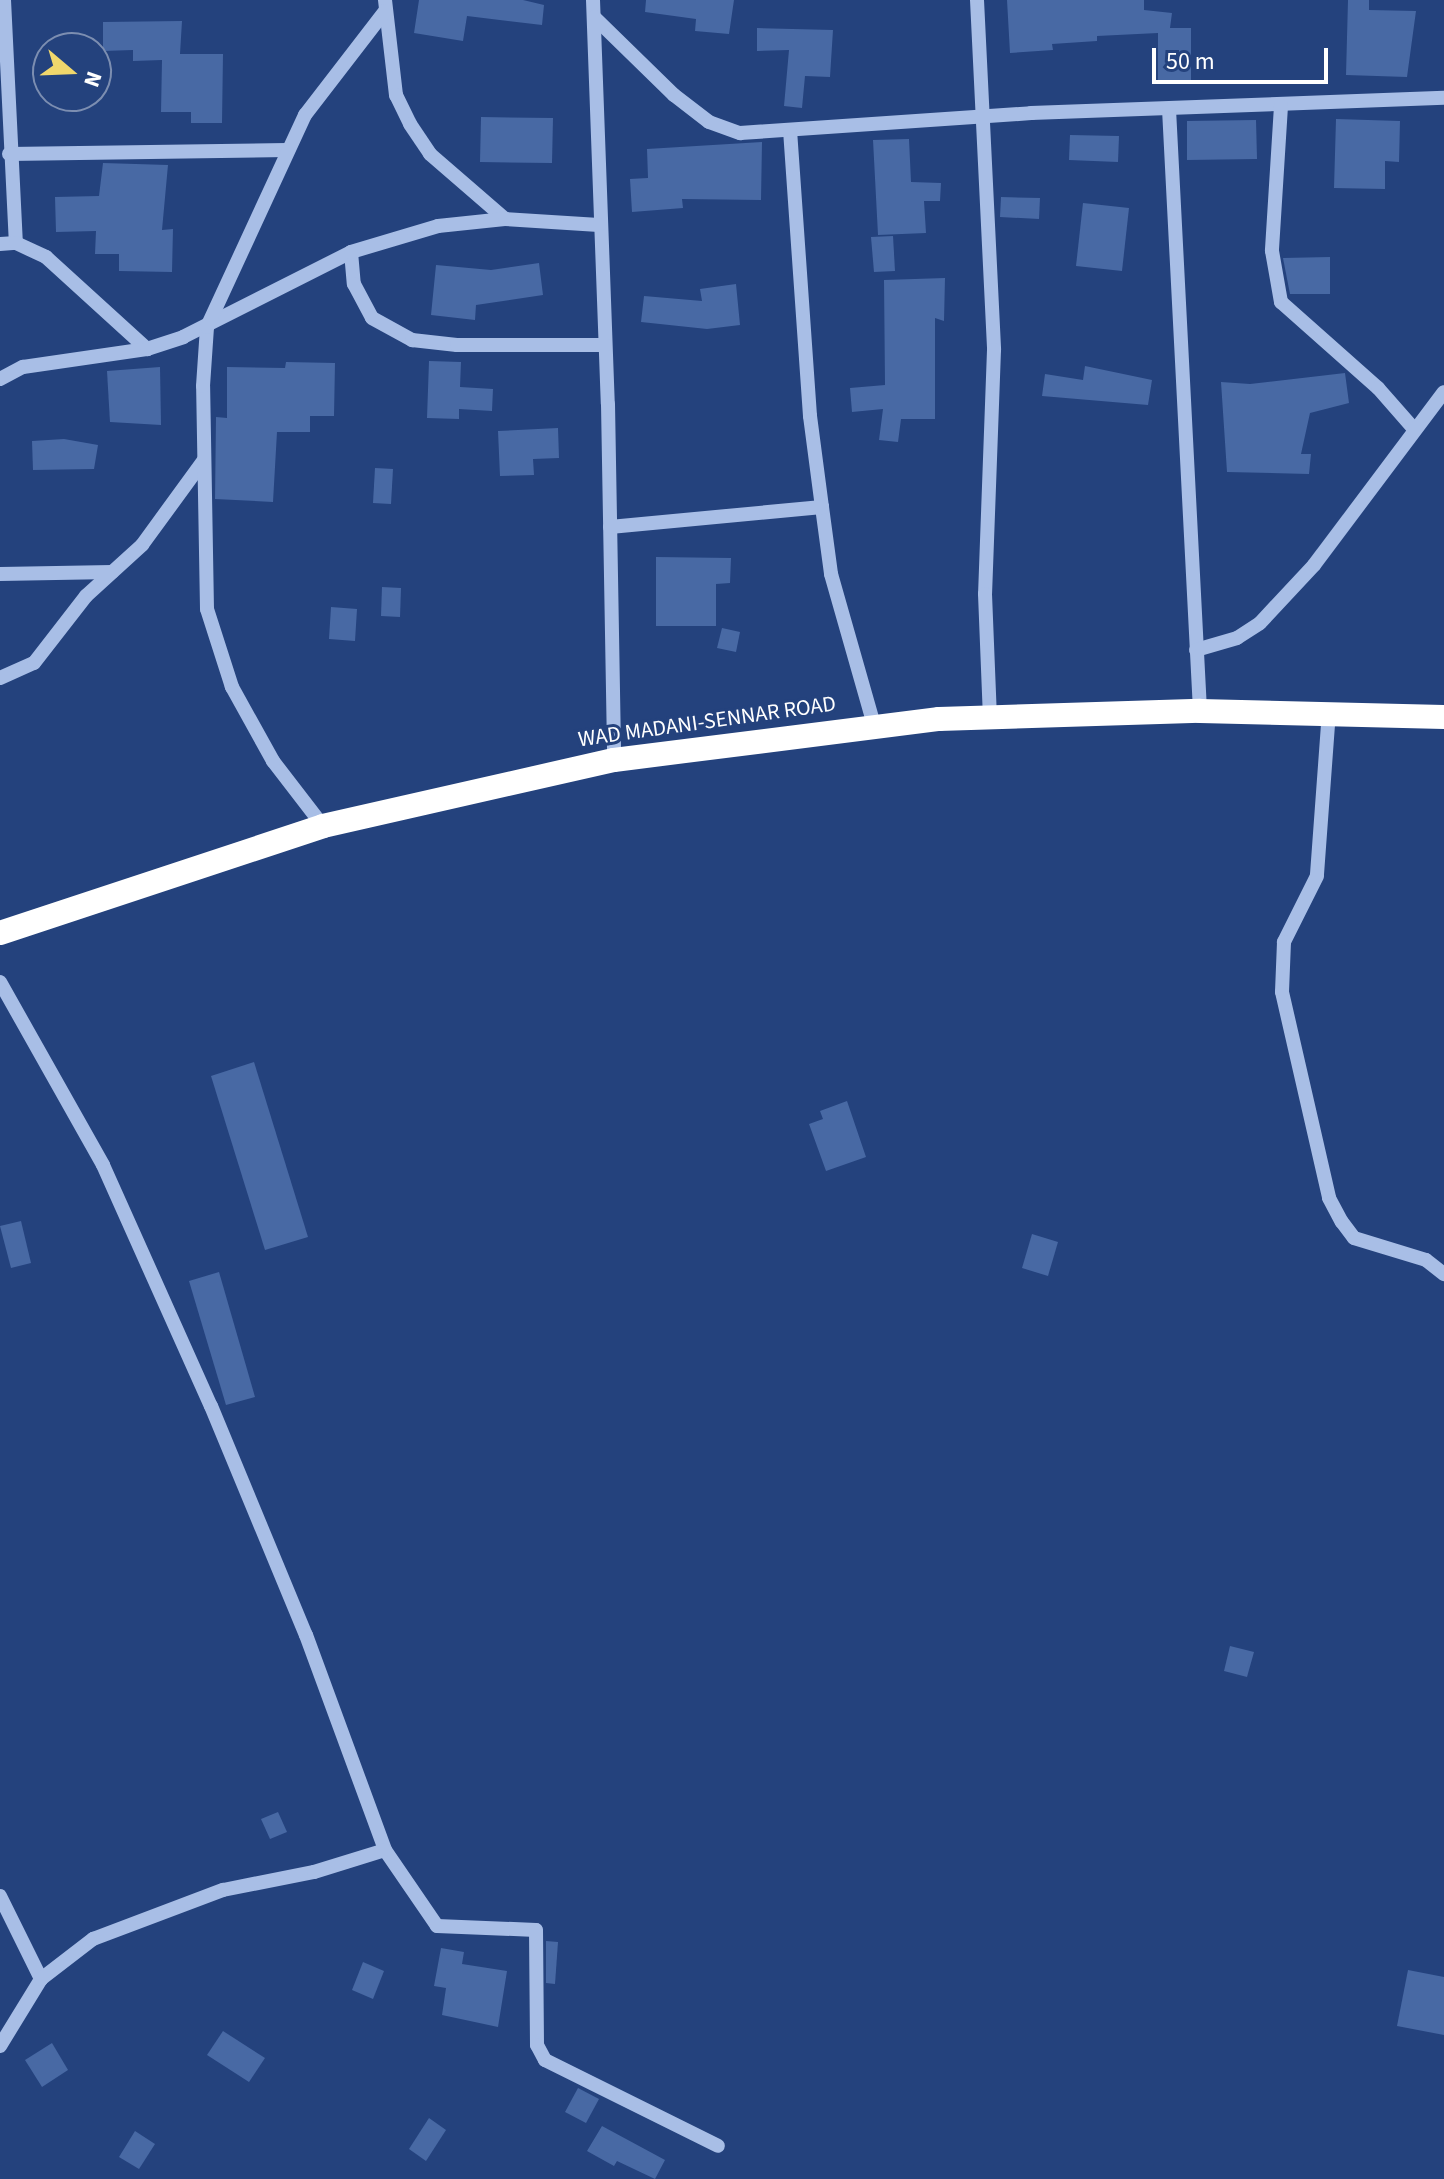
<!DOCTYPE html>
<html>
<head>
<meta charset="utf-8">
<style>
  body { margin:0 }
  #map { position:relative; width:1444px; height:2179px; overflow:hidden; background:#24427d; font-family:"Source Sans 3",sans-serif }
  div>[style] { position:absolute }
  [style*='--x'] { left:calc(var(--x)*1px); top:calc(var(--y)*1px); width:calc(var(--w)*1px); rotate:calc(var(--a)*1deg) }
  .building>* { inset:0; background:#4869a4 }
  .minor>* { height:14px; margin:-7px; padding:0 7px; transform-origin:7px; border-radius:7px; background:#a8bee6 }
  .highway>* { height:24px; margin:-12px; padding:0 12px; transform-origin:12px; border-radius:12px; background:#fff }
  span { translate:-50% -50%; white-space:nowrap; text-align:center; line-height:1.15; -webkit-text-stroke:6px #24427d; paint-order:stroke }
  .street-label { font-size:22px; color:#fff }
  .north { position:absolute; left:32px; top:32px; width:80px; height:80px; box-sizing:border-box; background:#24427d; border:2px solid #7c8eb1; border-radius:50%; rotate:109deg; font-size:22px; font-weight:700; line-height:32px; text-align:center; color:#fff }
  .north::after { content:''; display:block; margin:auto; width:28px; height:36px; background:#f0d76c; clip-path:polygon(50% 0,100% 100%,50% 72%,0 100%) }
  .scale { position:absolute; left:1152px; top:48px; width:176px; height:36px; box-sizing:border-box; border:4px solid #fff; border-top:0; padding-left:10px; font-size:24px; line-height:28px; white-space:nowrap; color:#fff; -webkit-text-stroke:6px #24427d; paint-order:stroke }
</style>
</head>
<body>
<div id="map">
  <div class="building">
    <i style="clip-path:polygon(419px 0,523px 0,544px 5px,542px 25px,467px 16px,463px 41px,414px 33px)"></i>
    <i style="clip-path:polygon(646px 0,734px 0,729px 34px,695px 31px,696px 19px,645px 12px)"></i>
    <i style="clip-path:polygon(1007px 0,1144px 0,1144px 10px,1172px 13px,1170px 28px,1191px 28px,1191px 80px,1158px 80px,1158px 33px,1097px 36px,1097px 41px,1052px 44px,1053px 50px,1010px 53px)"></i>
    <i style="clip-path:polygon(1348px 0,1369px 0,1369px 10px,1416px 11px,1407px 77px,1346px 75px)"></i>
    <i style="clip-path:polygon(182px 21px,180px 54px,223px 54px,222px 123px,191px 123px,191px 112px,161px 112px,162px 60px,133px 61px,133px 50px,103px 51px,103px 22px)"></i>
    <i style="clip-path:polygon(757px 28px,833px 30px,830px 77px,805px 76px,802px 108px,784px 106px,789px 50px,757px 51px)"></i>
    <i style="clip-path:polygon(481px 117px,553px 118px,552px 163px,480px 162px)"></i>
    <i style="clip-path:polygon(1336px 119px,1400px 121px,1399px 162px,1385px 161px,1385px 189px,1334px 188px)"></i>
    <i style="clip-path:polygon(1256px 120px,1257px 159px,1187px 160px,1187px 121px)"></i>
    <i style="clip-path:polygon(1070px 135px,1119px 136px,1118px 162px,1069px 160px)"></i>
    <i style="clip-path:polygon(909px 139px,911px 182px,941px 183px,940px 201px,924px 201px,926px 233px,878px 235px,873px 140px)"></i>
    <i style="clip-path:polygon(762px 142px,761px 200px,682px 199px,683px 208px,632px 212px,630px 179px,648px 178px,647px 149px)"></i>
    <i style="clip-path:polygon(103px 163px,168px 165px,162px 230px,173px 229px,172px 272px,119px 271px,119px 254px,95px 254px,96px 231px,56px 232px,55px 197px,99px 196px)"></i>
    <i style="clip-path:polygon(1001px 197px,1040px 198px,1039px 219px,1000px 217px)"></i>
    <i style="clip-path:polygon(1083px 203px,1129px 208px,1122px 271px,1076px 266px)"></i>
    <i style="clip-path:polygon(893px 236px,895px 271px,874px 272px,871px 237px)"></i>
    <i style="clip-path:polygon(1330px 257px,1330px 294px,1290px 294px,1283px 258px)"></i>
    <i style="clip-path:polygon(539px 263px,543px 295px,476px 305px,475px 320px,431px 315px,436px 265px,491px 270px)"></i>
    <i style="clip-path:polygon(945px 278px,944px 321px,935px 318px,935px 419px,901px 419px,898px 442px,879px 440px,883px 409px,852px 412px,850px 388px,885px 385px,884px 280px)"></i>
    <i style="clip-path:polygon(736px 284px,740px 325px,707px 329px,641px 322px,644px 296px,702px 301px,700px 289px)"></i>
    <i style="clip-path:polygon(429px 361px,461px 362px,460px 387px,493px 389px,492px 411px,459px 409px,459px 419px,427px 418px)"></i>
    <i style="clip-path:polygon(286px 362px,335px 363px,334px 416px,310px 416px,310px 432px,277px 432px,273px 502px,215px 499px,216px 417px,227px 418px,227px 367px,285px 368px)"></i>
    <i style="clip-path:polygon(1085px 366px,1152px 380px,1148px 405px,1042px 396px,1045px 374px,1083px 380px)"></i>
    <i style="clip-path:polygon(160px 367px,161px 425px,110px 422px,107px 371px)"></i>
    <i style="clip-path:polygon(1345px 373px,1349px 403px,1310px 413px,1301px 454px,1311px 454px,1309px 474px,1227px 472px,1221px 382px,1250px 384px)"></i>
    <i style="clip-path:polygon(558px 428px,559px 458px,533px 459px,534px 475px,500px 476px,498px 431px)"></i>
    <i style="clip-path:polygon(64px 439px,98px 445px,94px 469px,33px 470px,32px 441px)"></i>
    <i style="clip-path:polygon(375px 468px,393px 469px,391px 504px,373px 503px)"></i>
    <i style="clip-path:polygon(656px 557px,731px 558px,730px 583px,716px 584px,716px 626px,656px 626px)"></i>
    <i style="clip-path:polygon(382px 587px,401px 588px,400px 617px,381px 616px)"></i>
    <i style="clip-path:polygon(331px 607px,357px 609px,355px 641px,329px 639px)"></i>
    <i style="clip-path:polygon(722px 628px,740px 632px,736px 652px,717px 648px)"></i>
    <i style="clip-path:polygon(254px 1062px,308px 1237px,265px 1250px,211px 1076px)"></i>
    <i style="clip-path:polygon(847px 1101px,866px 1157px,826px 1171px,809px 1124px,823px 1119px,820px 1111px)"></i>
    <i style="clip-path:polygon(21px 1221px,31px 1263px,11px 1268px,0 1226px)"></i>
    <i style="clip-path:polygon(1032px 1234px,1058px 1242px,1048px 1276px,1022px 1268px)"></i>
    <i style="clip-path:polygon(219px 1272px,255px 1397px,226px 1405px,189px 1281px)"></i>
    <i style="clip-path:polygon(1230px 1646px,1254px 1652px,1247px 1677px,1224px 1671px)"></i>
    <i style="clip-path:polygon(278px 1812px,287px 1832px,270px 1839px,261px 1819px)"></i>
    <i style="clip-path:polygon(546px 1941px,558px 1942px,555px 1984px,546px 1983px)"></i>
    <i style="clip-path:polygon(441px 1948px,464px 1952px,462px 1964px,507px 1971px,498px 2027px,442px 2015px,446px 1988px,434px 1986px)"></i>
    <i style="clip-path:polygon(363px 1962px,384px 1971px,373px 1999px,352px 1990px)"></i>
    <i style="clip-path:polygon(1408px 1970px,1444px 1977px,1444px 2035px,1397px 2026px)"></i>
    <i style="clip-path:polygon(223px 2031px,265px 2058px,249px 2082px,207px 2055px)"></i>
    <i style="clip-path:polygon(52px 2043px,68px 2070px,42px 2087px,25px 2060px)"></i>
    <i style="clip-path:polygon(578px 2088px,599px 2099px,586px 2123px,565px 2112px)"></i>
    <i style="clip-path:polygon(429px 2118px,446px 2130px,426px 2161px,409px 2149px)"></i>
    <i style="clip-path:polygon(602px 2126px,665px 2160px,655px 2179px,617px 2161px,614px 2166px,587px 2151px)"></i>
    <i style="clip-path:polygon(135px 2131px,155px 2144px,139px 2169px,119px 2157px)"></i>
  </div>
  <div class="minor">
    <i style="--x:4;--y:0;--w:243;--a:87.2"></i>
    <i style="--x:385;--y:0;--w:96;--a:83.4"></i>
    <i style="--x:396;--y:95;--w:32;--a:64"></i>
    <i style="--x:410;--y:124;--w:36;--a:56"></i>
    <i style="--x:430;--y:154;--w:99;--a:40.9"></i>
    <i style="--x:593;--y:0;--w:404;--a:87.9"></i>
    <i style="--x:608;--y:404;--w:356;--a:89"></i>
    <i style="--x:977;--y:0;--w:350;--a:87.2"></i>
    <i style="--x:994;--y:350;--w:244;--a:92.1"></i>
    <i style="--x:985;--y:594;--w:122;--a:87.7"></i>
    <i style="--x:594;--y:17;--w:112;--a:44.3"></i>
    <i style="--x:674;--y:95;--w:44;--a:37.6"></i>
    <i style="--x:709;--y:122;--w:33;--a:20"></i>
    <i style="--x:740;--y:133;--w:292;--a:-3.9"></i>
    <i style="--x:1031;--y:113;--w:413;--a:-2.1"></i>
    <i style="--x:1281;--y:106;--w:145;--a:93.6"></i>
    <i style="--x:1272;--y:251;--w:52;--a:80"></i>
    <i style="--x:1281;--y:302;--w:130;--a:41.6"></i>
    <i style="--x:1378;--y:388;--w:55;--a:48.7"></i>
    <i style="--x:1169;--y:109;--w:603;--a:87.05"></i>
    <i style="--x:790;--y:130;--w:287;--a:86"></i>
    <i style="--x:810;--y:416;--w:92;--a:82.5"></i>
    <i style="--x:822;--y:507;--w:68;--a:82.3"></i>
    <i style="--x:831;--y:574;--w:157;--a:74.1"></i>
    <i style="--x:9;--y:154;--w:278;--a:-0.8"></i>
    <i style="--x:0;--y:244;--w:16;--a:-4"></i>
    <i style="--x:16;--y:243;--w:33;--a:25"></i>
    <i style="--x:46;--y:257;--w:137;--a:42.3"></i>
    <i style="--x:351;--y:252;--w:32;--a:85"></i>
    <i style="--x:354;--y:284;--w:38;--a:62"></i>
    <i style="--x:372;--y:318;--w:46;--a:28.8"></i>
    <i style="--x:412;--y:340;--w:45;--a:6.3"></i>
    <i style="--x:457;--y:345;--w:148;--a:0"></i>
    <i style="--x:0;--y:379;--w:26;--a:-28"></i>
    <i style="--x:23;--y:367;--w:125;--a:-8.3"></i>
    <i style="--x:147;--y:349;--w:38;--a:-18"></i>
    <i style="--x:183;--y:337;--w:188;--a:-26.8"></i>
    <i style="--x:351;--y:252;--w:91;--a:-16.6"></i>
    <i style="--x:438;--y:226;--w:67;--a:-6"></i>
    <i style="--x:505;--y:219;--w:94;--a:3.7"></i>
    <i style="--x:610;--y:527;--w:213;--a:-5.4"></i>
    <i style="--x:0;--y:574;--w:112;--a:-1"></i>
    <i style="--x:1196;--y:650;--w:43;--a:-16.3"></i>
    <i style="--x:1237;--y:638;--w:27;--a:-33"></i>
    <i style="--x:1260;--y:623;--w:79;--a:-47"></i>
    <i style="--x:1314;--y:565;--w:216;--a:-53.1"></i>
    <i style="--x:0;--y:678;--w:37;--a:-24"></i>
    <i style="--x:34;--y:663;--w:85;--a:-52.2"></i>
    <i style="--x:86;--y:596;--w:76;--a:-42.3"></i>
    <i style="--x:142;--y:545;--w:105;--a:-53.9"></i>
    <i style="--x:1329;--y:711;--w:165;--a:94.2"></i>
    <i style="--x:1317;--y:876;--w:74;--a:116.6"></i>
    <i style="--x:1284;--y:942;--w:50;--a:92.3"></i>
    <i style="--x:1282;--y:992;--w:211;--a:77.1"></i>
    <i style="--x:1329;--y:1198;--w:27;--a:62"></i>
    <i style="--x:1342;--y:1222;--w:20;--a:53"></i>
    <i style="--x:1354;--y:1238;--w:75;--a:17"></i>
    <i style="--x:1426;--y:1260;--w:23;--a:38"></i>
    <i style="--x:323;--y:826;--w:82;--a:-127.6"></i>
    <i style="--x:273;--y:761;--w:85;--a:-119"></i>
    <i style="--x:232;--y:687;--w:82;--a:-107.8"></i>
    <i style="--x:207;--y:609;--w:223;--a:-91"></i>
    <i style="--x:203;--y:386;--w:59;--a:-86.1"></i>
    <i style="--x:207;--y:327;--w:234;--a:-65.2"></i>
    <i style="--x:305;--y:115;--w:131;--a:-52.4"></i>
    <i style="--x:0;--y:982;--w:210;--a:60.6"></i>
    <i style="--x:103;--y:1165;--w:264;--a:65.9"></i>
    <i style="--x:211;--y:1406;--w:248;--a:67.5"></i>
    <i style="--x:306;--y:1635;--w:229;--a:69.8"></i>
    <i style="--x:385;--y:1850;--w:92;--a:55.6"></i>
    <i style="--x:437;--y:1926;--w:99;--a:2.3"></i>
    <i style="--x:536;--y:1930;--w:115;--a:89.5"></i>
    <i style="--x:537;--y:2045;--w:17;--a:62"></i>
    <i style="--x:545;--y:2060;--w:193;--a:26.4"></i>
    <i style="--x:0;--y:1896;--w:93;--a:63.7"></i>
    <i style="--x:0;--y:2046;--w:79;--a:-58.5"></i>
    <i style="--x:41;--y:1979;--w:66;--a:-37.6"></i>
    <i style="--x:93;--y:1939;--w:139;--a:-20.7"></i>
    <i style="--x:223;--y:1890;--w:93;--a:-11.2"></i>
    <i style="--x:314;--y:1872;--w:74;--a:-17.2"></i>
  </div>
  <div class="highway">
    <i style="--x:0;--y:933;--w:340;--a:-18.3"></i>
    <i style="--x:323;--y:826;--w:298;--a:-12.8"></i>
    <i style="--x:614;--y:760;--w:328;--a:-7.2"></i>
    <i style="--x:939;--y:719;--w:261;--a:-1.8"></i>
    <i style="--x:1200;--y:711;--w:244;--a:1.4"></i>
  </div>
  <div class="street-label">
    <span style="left:707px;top:722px;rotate:-8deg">WAD MADANI-SENNAR ROAD</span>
  </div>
  <div class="north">N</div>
  <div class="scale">50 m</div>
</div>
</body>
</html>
